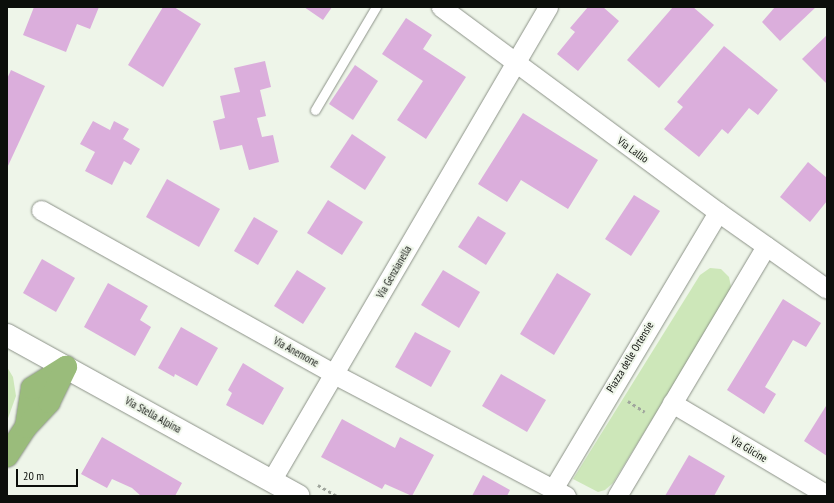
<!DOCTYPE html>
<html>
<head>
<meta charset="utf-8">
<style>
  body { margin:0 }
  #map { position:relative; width:834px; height:503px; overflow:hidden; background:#eef5e9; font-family:"PT Sans Narrow",sans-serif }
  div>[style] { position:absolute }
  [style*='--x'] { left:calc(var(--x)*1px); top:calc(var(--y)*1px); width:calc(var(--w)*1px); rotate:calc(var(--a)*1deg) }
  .green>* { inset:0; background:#cde7b9 }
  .building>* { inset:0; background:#dbaedc }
  .path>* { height:2.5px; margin-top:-1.25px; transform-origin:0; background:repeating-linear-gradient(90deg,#a0a69d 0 3px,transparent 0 6px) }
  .roads { filter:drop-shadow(0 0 1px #8c9288) drop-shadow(0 0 1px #8c9288) }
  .service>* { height:9px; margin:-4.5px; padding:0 4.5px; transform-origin:4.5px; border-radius:4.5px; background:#fff }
  .minor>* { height:19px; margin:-9.5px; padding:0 9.5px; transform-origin:9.5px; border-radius:9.5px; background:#fff }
  .tertiary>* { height:22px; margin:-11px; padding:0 11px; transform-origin:11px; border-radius:11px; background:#fff }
  .trunk>* { height:22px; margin:-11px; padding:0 11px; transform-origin:11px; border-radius:11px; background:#9abc7b }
  span { translate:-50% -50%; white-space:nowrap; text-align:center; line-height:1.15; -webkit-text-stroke:4px #eef5e9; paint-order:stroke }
  .street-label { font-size:11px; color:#0c0f0b }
  .frame { position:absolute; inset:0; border:8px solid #0c0f0b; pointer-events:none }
  .scale { position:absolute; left:16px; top:469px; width:62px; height:18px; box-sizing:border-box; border:2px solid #0c0f0b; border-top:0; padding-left:5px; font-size:12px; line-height:14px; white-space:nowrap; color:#0c0f0b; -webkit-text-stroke:3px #eef5e9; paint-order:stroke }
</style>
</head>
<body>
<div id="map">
  <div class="green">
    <i style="clip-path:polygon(710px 268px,721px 269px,729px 277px,731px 287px,728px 296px,613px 483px,605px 490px,598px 492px,573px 479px,700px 275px)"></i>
    <i style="clip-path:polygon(7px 367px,13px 377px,16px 396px,7px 421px)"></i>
  </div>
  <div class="building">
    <i style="clip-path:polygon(34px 7px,99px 7px,90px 29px,77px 24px,66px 52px,23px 35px)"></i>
    <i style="clip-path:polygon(163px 7px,174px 7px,201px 24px,163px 87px,128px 65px)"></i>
    <i style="clip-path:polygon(304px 7px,332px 7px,323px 20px)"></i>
    <i style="clip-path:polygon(588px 7px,603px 7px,619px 21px,578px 71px,557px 54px,575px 32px,570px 28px)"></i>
    <i style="clip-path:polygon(673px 7px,693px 7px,714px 25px,659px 88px,627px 60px)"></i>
    <i style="clip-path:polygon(775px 7px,816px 7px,780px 41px,762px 22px)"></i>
    <i style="clip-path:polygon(406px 18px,432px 35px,423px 49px,466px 77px,426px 139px,397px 120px,423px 81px,382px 54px)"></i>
    <i style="clip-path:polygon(827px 35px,827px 84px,802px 59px)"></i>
    <i style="clip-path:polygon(724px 46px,778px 90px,758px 115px,749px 108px,728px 134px,722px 129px,699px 157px,664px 129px,683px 107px,677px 102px)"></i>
    <i style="clip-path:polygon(265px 61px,271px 87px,260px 90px,266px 116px,257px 118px,262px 137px,273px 135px,279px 162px,249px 170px,242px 145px,220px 150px,213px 121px,225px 118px,220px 96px,240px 92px,234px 68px)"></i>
    <i style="clip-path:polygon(355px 65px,378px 81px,353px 120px,329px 104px)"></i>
    <i style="clip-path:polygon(11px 70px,45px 86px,7px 168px,7px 79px)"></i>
    <i style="clip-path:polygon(523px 113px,598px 160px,568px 209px,521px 180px,507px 202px,478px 184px)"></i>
    <i style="clip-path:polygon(93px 121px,110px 130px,114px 121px,129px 129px,123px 139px,140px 149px,131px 165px,124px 161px,112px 185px,85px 171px,95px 152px,80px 144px)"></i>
    <i style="clip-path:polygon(352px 134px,386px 157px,365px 190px,330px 167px)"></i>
    <i style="clip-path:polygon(808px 162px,827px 178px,827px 201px,810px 222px,780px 197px)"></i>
    <i style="clip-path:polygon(167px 179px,220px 209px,199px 247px,146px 217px)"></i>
    <i style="clip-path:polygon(634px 195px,660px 211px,631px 256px,605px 239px)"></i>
    <i style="clip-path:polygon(328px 200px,363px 222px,342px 255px,307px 233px)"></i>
    <i style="clip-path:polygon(478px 216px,506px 233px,486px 265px,458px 247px)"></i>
    <i style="clip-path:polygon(254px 217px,278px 231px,258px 265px,234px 251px)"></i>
    <i style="clip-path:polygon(42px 259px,75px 278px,56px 312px,23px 293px)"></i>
    <i style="clip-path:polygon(297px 270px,326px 288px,303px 324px,274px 306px)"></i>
    <i style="clip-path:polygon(443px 270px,480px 292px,459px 328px,421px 305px)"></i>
    <i style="clip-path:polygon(557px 273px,591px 294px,554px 355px,520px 334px)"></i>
    <i style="clip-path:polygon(108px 283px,148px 306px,140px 320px,151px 327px,135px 356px,84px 327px)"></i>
    <i style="clip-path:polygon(783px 299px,821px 323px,806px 347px,793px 340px,765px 387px,776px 394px,764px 414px,727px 390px)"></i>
    <i style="clip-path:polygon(181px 327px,218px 348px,197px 386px,175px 374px,174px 377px,158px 368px)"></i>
    <i style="clip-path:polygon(415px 332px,451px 351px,431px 387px,395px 367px)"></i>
    <i style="clip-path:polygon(243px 363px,284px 388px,263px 425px,226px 405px,232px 393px,228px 390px)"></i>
    <i style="clip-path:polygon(501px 374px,546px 400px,527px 432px,482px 406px)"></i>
    <i style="clip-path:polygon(826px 406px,827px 407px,827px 456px,804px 441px)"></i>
    <i style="clip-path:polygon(342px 419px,395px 448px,400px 437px,434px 455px,412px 496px,385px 484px,382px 489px,321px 457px)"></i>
    <i style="clip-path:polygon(102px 437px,182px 483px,175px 496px,141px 496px,132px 488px,112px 479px,107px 488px,81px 474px)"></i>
    <i style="clip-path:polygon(689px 455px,725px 476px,714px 496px,665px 496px)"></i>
    <i style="clip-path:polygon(483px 475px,510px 490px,507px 496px,472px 496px)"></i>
  </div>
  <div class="path">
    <i style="--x:628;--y:401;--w:20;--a:33"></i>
    <i style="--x:318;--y:485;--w:22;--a:30"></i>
  </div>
  <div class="roads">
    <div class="service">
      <i style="--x:315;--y:110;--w:120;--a:-59.4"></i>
    </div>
    <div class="minor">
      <i style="--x:441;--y:7;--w:345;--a:36.5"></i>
      <i style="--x:718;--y:212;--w:133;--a:35.2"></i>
      <i style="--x:41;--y:210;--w:336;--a:29.2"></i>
      <i style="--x:334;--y:374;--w:247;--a:27.7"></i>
      <i style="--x:672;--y:403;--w:180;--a:30.7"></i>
      <i style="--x:271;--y:481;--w:549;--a:-59.7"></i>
      <i style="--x:566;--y:496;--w:15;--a:-152"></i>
      <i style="--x:553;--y:489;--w:322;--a:-59.2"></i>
      <i style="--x:617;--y:496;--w:291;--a:-59.2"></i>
    </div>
    <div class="tertiary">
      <i style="--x:7;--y:335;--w:333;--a:28.9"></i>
    </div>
    <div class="trunk">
      <i style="--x:26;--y:427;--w:39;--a:-81"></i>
      <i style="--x:32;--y:388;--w:40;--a:-32"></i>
      <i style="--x:7;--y:456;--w:35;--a:-57"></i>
      <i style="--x:26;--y:427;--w:34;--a:-47"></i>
      <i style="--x:49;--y:402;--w:39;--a:-64"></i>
    </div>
  </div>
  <div class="street-label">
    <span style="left:633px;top:150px;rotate:36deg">Via Lallio</span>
    <span style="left:394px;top:272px;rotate:-60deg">Via Genzianella</span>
    <span style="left:296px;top:352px;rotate:29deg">Via Anemone</span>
    <span style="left:630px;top:357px;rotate:-59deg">Piazza delle Ortensie</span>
    <span style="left:153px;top:415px;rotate:29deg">Via Stella Alpina</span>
    <span style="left:749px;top:449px;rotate:31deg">Via Glicine</span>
  </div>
  <div class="frame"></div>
  <div class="scale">20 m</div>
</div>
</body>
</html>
